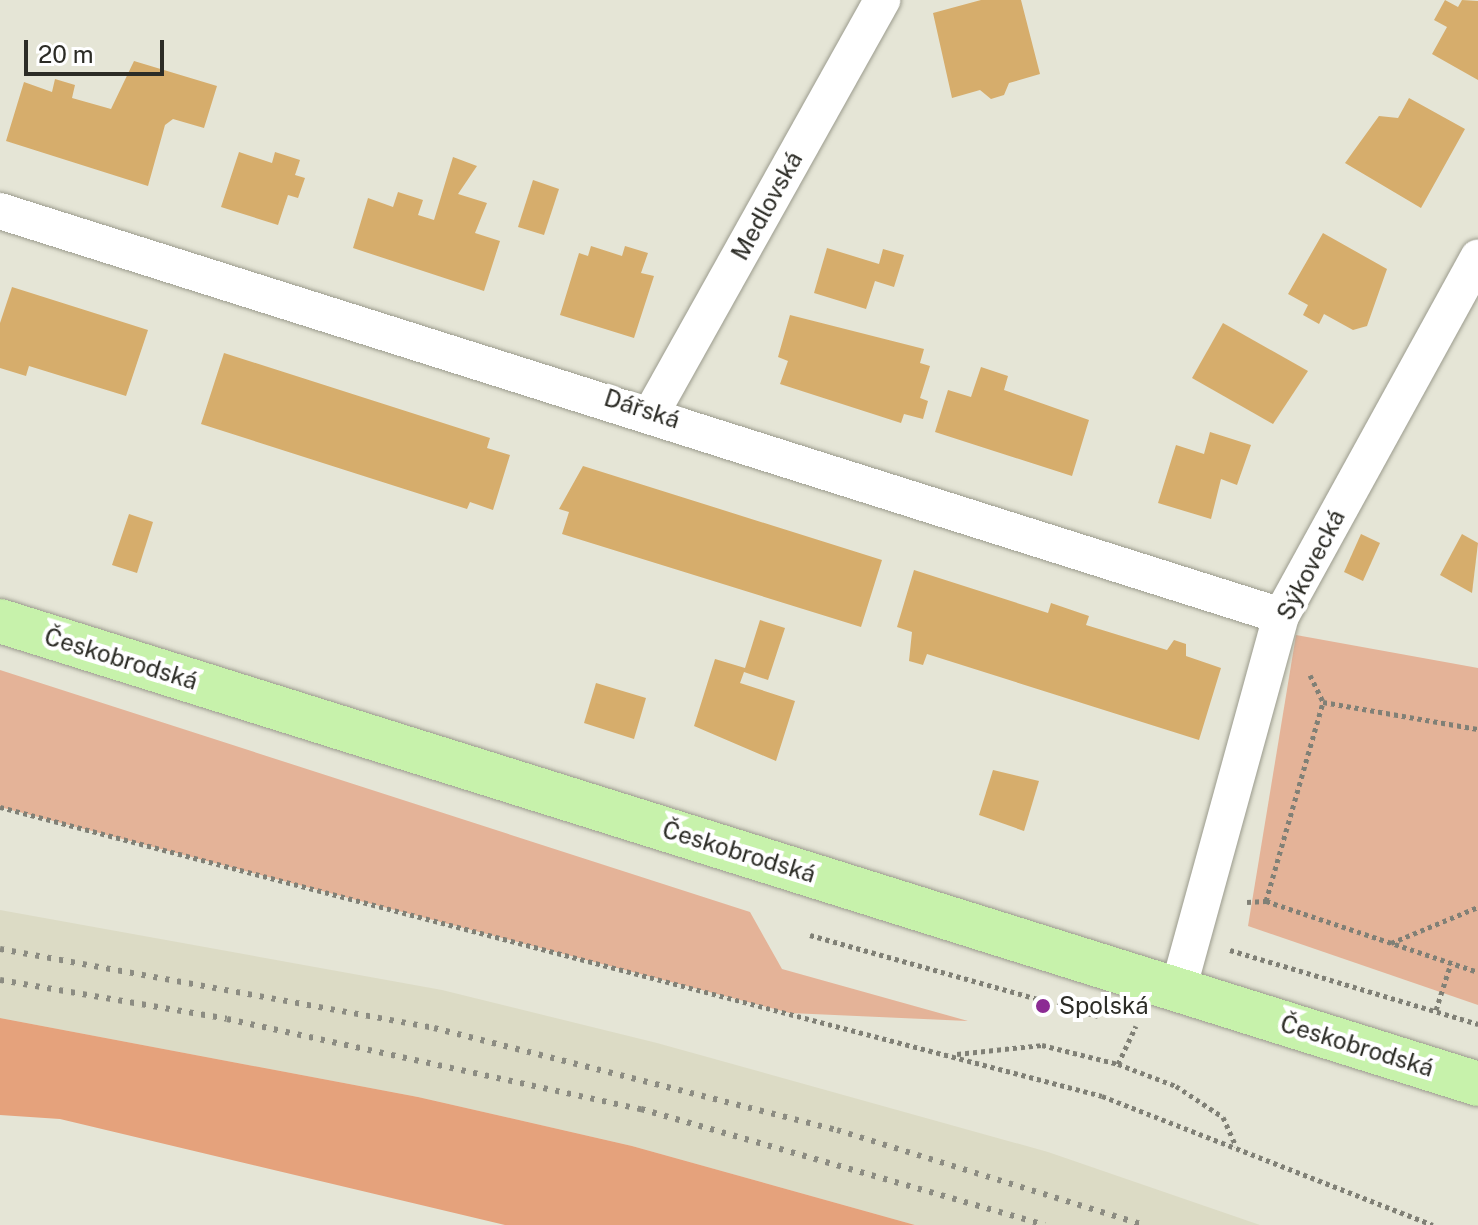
<!DOCTYPE html>
<html>
<head>
<meta charset="utf-8">
<style>
  body { margin:0 }
  #map { position:relative; width:1478px; height:1225px; overflow:hidden; background:#e5e5d6; font-family:"Public Sans",sans-serif }
  div>[style] { position:absolute }
  [style*='--x'] { left:calc(var(--x)*1px); top:calc(var(--y)*1px); width:calc(var(--w)*1px); rotate:calc(var(--a)*1deg) }
  .built>* { inset:0; background:#dcdbc5 }
  .green>* { inset:0; background:#e4b398 }
  .forest>* { inset:0; background:#e5a27c }
  .building>* { inset:0; background:#d6ad6c }
  .path>* { height:5px; margin-top:-2.5px; transform-origin:0; background:repeating-linear-gradient(90deg,#808076 0 4px,transparent 0 8px) }
  .roads { filter:drop-shadow(0 0 2px #9b9b8d) drop-shadow(0 0 2px #9b9b8d) }
  .street>* { height:36px; margin:-18px; padding:0 18px; transform-origin:18px; border-radius:18px; background:#fff }
  .primary>* { height:44px; margin:-22px; padding:0 22px; transform-origin:22px; border-radius:22px; background:#c7f2ab }
  .rail>* { height:6px; margin-top:-3px; transform-origin:0; background:repeating-linear-gradient(90deg,#8c8c82 0 4px,transparent 0 12px) }
  .dots>* { width:22px; height:22px; translate:-50% -50%; box-sizing:border-box; border:4px solid #fff; border-radius:50% }
  span { translate:-50% -50%; white-space:nowrap; text-align:center; line-height:1.15; -webkit-text-stroke:8px #fff; paint-order:stroke }
  .street-label { font-size:24px; color:#2c2c26 }
  .poi-label { font-size:24px; color:#2c2c26 }
  .left { translate:0 -50%; text-align:left }
  .scale { position:absolute; left:24px; top:40px; width:140px; height:36px; box-sizing:border-box; border:4px solid #2c2c26; border-top:0; padding-left:10px; font-size:24px; line-height:28px; white-space:nowrap; color:#2c2c26; -webkit-text-stroke:6px #fff; paint-order:stroke }
</style>
</head>
<body>
<div id="map">
  <div class="built">
    <i style="clip-path:polygon(0 910px,442px 990px,657px 1043px,1048px 1152px,1260px 1225px,915px 1225px,632px 1146px,418px 1097px,0 1018px)"></i>
  </div>
  <div class="green">
    <i style="clip-path:polygon(1296px 635px,1478px 668px,1478px 1005px,1248px 926px)"></i>
    <i style="clip-path:polygon(0 670px,750px 912px,782px 969px,968px 1021px,790px 1013px,0 807px)"></i>
  </div>
  <div class="forest">
    <i style="clip-path:polygon(0 1018px,418px 1097px,632px 1146px,915px 1225px,505px 1225px,60px 1119px,0 1115px)"></i>
  </div>
  <div class="building">
    <i style="clip-path:polygon(981px 0,1021px 0,1040px 74px,1009px 83px,1004px 95px,991px 99px,980px 90px,952px 98px,933px 13px)"></i>
    <i style="clip-path:polygon(1445px 0,1458px 7px,1462px 0,1478px 1px,1478px 80px,1432px 54px,1447px 27px,1434px 20px)"></i>
    <i style="clip-path:polygon(134px 61px,217px 86px,204px 128px,173px 119px,165px 125px,148px 186px,6px 141px,24px 82px,52px 92px,55px 79px,75px 85px,72px 98px,111px 109px)"></i>
    <i style="clip-path:polygon(1409px 98px,1465px 129px,1421px 208px,1345px 163px,1379px 116px,1398px 118px)"></i>
    <i style="clip-path:polygon(239px 152px,272px 163px,275px 152px,300px 160px,295px 175px,305px 178px,298px 198px,288px 195px,278px 225px,221px 207px)"></i>
    <i style="clip-path:polygon(453px 157px,477px 166px,458px 194px,487px 203px,475px 233px,500px 241px,484px 291px,353px 248px,368px 198px,393px 207px,398px 192px,423px 200px,418px 215px,434px 220px)"></i>
    <i style="clip-path:polygon(533px 180px,559px 189px,544px 235px,518px 227px)"></i>
    <i style="clip-path:polygon(1323px 233px,1387px 269px,1367px 326px,1353px 330px,1324px 314px,1319px 324px,1303px 315px,1308px 305px,1288px 294px)"></i>
    <i style="clip-path:polygon(591px 246px,622px 256px,625px 246px,648px 253px,641px 273px,654px 276px,634px 338px,560px 315px,579px 253px,588px 256px)"></i>
    <i style="clip-path:polygon(827px 248px,879px 264px,883px 249px,904px 255px,894px 287px,875px 281px,866px 309px,814px 293px)"></i>
    <i style="clip-path:polygon(12px 287px,148px 330px,126px 396px,29px 366px,26px 376px,0 368px,0 323px)"></i>
    <i style="clip-path:polygon(790px 315px,924px 349px,920px 363px,930px 366px,920px 398px,928px 401px,923px 419px,904px 414px,901px 423px,780px 384px,788px 361px,778px 357px)"></i>
    <i style="clip-path:polygon(1223px 323px,1308px 371px,1273px 424px,1192px 378px)"></i>
    <i style="clip-path:polygon(224px 353px,490px 438px,487px 448px,510px 455px,493px 510px,470px 502px,467px 509px,201px 424px)"></i>
    <i style="clip-path:polygon(981px 367px,1008px 376px,1004px 390px,1089px 420px,1072px 476px,935px 432px,948px 390px,971px 397px)"></i>
    <i style="clip-path:polygon(1210px 432px,1251px 445px,1237px 485px,1221px 479px,1211px 519px,1158px 503px,1176px 445px,1204px 454px)"></i>
    <i style="clip-path:polygon(583px 466px,882px 560px,861px 627px,562px 534px,569px 512px,559px 509px)"></i>
    <i style="clip-path:polygon(129px 514px,153px 522px,137px 573px,112px 565px)"></i>
    <i style="clip-path:polygon(1361px 534px,1380px 543px,1363px 581px,1344px 572px)"></i>
    <i style="clip-path:polygon(1462px 534px,1478px 543px,1472px 593px,1440px 575px)"></i>
    <i style="clip-path:polygon(914px 570px,1048px 613px,1051px 603px,1089px 616px,1086px 625px,1167px 650px,1174px 640px,1186px 644px,1186px 656px,1221px 668px,1199px 740px,927px 654px,923px 665px,909px 661px,912px 632px,897px 627px)"></i>
    <i style="clip-path:polygon(760px 620px,785px 628px,768px 680px,744px 672px,740px 683px,795px 701px,776px 761px,694px 726px,715px 659px,745px 668px)"></i>
    <i style="clip-path:polygon(596px 683px,646px 698px,634px 739px,584px 723px)"></i>
    <i style="clip-path:polygon(993px 770px,1039px 781px,1024px 831px,979px 815px)"></i>
  </div>
  <div class="path">
    <i style="--x:1310;--y:675;--w:30;--a:64"></i>
    <i style="--x:1323;--y:702;--w:157;--a:9.9"></i>
    <i style="--x:0;--y:807;--w:1139;--a:14.69"></i>
    <i style="--x:1102;--y:1096;--w:355;--a:21.3"></i>
    <i style="--x:1266;--y:901;--w:207;--a:-74"></i>
    <i style="--x:1247;--y:902;--w:19;--a:-3"></i>
    <i style="--x:1266;--y:901;--w:224;--a:18.5"></i>
    <i style="--x:810;--y:935;--w:299;--a:15.7"></i>
    <i style="--x:1391;--y:943;--w:94;--a:-22.5"></i>
    <i style="--x:1230;--y:950;--w:259;--a:16.6"></i>
    <i style="--x:1436;--y:1010;--w:49;--a:-72.3"></i>
    <i style="--x:957;--y:1054;--w:85;--a:-6"></i>
    <i style="--x:1042;--y:1045;--w:78;--a:14"></i>
    <i style="--x:1118;--y:1064;--w:42;--a:-64.7"></i>
    <i style="--x:1118;--y:1064;--w:62;--a:20.8"></i>
    <i style="--x:1176;--y:1086;--w:56;--a:33.4"></i>
    <i style="--x:1223;--y:1117;--w:32;--a:66"></i>
  </div>
  <div class="roads">
    <div class="street">
      <i style="--x:0;--y:211;--w:1343;--a:17.54"></i>
      <i style="--x:652;--y:412;--w:472;--a:-60.8"></i>
      <i style="--x:1178;--y:990;--w:388;--a:-74.6"></i>
      <i style="--x:1281;--y:616;--w:409;--a:-61.2"></i>
    </div>
    <div class="primary">
      <i style="--x:0;--y:621;--w:1549;--a:17.39"></i>
    </div>
  </div>
  <div class="rail">
    <i style="--x:0;--y:949;--w:441;--a:10.3"></i>
    <i style="--x:434;--y:1028;--w:416;--a:14.2"></i>
    <i style="--x:837;--y:1130;--w:320;--a:17.2"></i>
    <i style="--x:0;--y:980;--w:230;--a:9.7"></i>
    <i style="--x:227;--y:1019;--w:424;--a:12.3"></i>
    <i style="--x:641;--y:1109;--w:420;--a:16"></i>
  </div>
  <div class="dots">
    <i style="left:1043px;top:1006px;background:#8c2b93"></i>
  </div>
  <div class="street-label">
    <span style="left:767px;top:206px;rotate:-61deg">Medlovská</span>
    <span style="left:642px;top:409px;rotate:18deg">Dářská</span>
    <span style="left:1311px;top:565px;rotate:-63deg">Sýkovecká</span>
    <span style="left:121px;top:659px;rotate:17deg">Českobrodská</span>
    <span style="left:739px;top:852px;rotate:17deg">Českobrodská</span>
    <span style="left:1357px;top:1046px;rotate:17deg">Českobrodská</span>
  </div>
  <div class="poi-label">
    <span class="left" style="left:1059px;top:1006px">Spolská</span>
  </div>
  <div class="scale">20 m</div>
</div>
</body>
</html>
